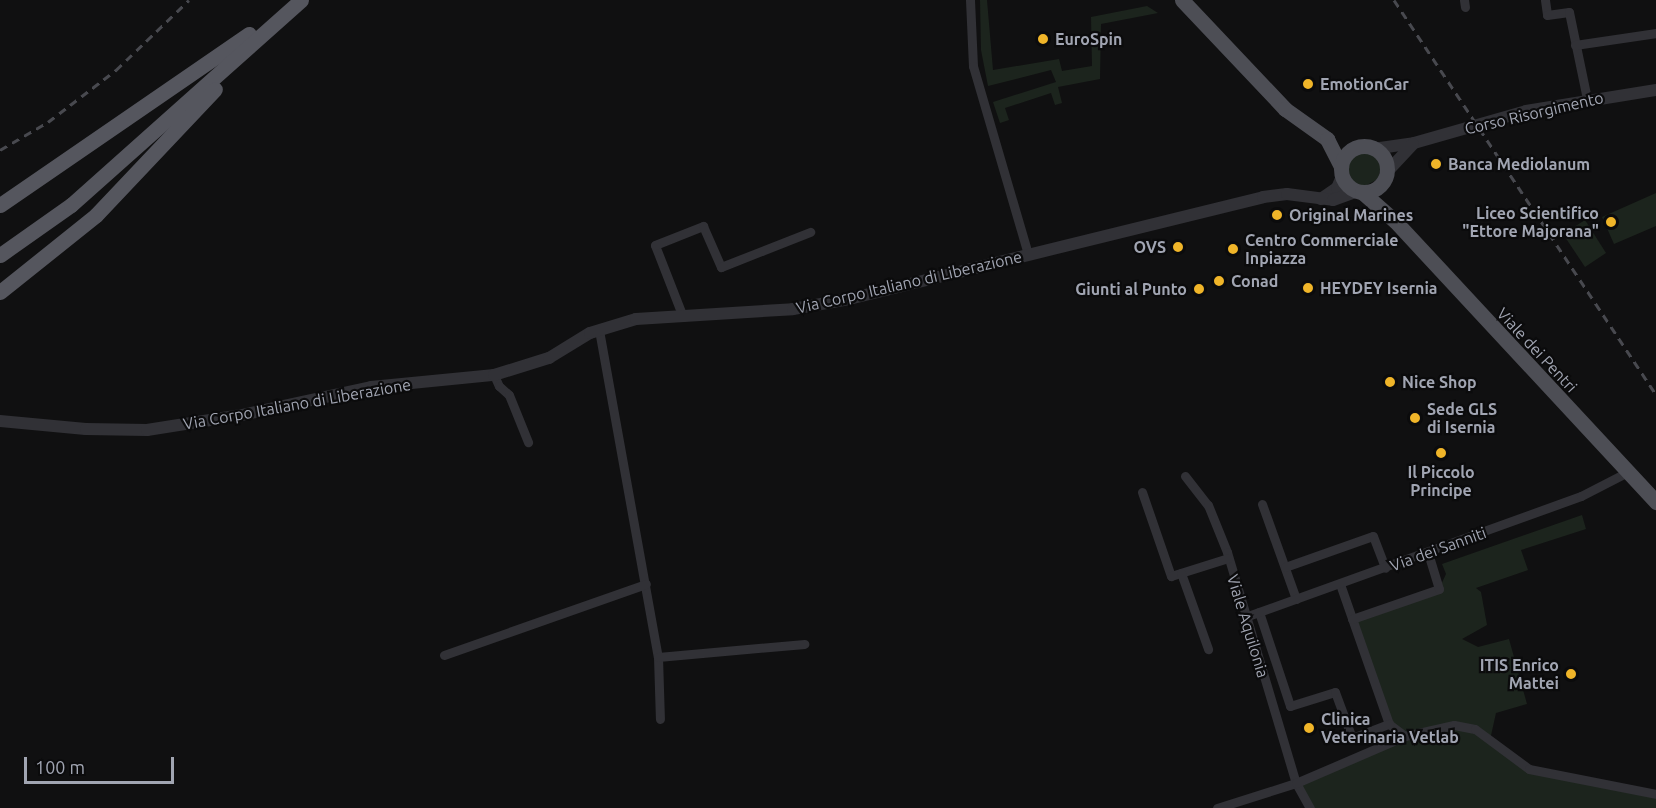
<!DOCTYPE html>
<html>
<head>
<meta charset="utf-8">
<style>
  body { margin:0 }
  #map { position:relative; width:1656px; height:808px; overflow:hidden; background:#101011; font-family:Ubuntu,sans-serif }
  div>[style] { position:absolute }
  [style*='--x'] { left:calc(var(--x)*1px); top:calc(var(--y)*1px); width:calc(var(--w)*1px); rotate:calc(var(--a)*1deg) }
  .green>* { inset:0; background:#1c241d }
  .minor>* { height:9px; margin:-4.5px; padding:0 4.5px; transform-origin:4.5px; border-radius:4.5px; background:#313136 }
  .tertiary>* { height:12px; margin:-6px; padding:0 6px; transform-origin:6px; border-radius:6px; background:#313136 }
  .primary>* { height:15px; margin:-7.5px; padding:0 7.5px; transform-origin:7.5px; border-radius:7.5px; background:#4d4e55 }
  .primary>.ring { margin:-7.5px; padding:0; box-sizing:content-box; background:none; border:15px solid #4d4e55; border-radius:50% }
  .trunk>* { height:15px; margin:-7.5px; padding:0 7.5px; transform-origin:7.5px; border-radius:7.5px; background:#55565e }
  .rail>* { height:3px; margin-top:-1.5px; transform-origin:0; background:repeating-linear-gradient(90deg,#48494f 0 8px,transparent 0 14px) }
  .dots>* { width:16px; height:16px; translate:-50% -50%; box-sizing:border-box; border:3px solid #0b0b0c; border-radius:50% }
  span { translate:-50% -50%; white-space:nowrap; text-align:center; line-height:1.15; -webkit-text-stroke:4.5px #0b0b0c; paint-order:stroke }
  .poi-label { font-size:16px; color:#a1a5b2; font-weight:700 }
  .left { translate:0 -50%; text-align:left }
  .right { translate:-100% -50%; text-align:right }
  .street-label { font-size:16px; color:#a1a5b2 }
  .scale { position:absolute; left:24px; top:757px; width:150px; height:27px; box-sizing:border-box; border:3px solid #a1a5b2; border-top:0; padding-left:8px; font-size:18px; line-height:21px; white-space:nowrap; color:#a1a5b2; -webkit-text-stroke:4px #0b0b0c; paint-order:stroke }
</style>
</head>
<body>
<div id="map">
  <div class="green">
    <i style="clip-path:polygon(980px 0,987px 0,993px 70px,1059px 59px,1062px 71px,1092px 66px,1091px 17px,1147px 6px,1158px 13px,1101px 24px,1100px 79px,1058px 87px,1062px 103px,1055px 105px,1051px 93px,1005px 108px,1009px 120px,1000px 123px,993px 102px,1056px 82px,1051px 70px,988px 86px,981px 50px)"></i>
    <i style="clip-path:polygon(1365px 152px,1376px 156px,1381px 167px,1378px 179px,1365px 186px,1354px 183px,1347px 169px,1354px 155px)"></i>
    <i style="clip-path:polygon(1656px 193px,1656px 226px,1614px 244px,1602px 217px)"></i>
    <i style="clip-path:polygon(1585px 220px,1606px 253px,1585px 267px,1563px 234px)"></i>
    <i style="clip-path:polygon(1582px 515px,1586px 529px,1521px 550px,1528px 570px,1476px 588px,1481px 592px,1487px 625px,1462px 639px,1478px 647px,1509px 639px,1527px 704px,1496px 713px,1490px 740px,1529px 769px,1656px 794px,1656px 808px,1310px 808px,1296px 783px,1404px 736px,1389px 724px,1352px 619px,1439px 589px,1446px 574px,1442px 564px)"></i>
  </div>
  <div class="minor">
    <i style="--x:970;--y:0;--w:66;--a:87.4"></i>
    <i style="--x:973;--y:66;--w:196;--a:73.7"></i>
    <i style="--x:1464;--y:0;--w:7;--a:82"></i>
    <i style="--x:1545;--y:0;--w:15;--a:82"></i>
    <i style="--x:1547;--y:15;--w:22;--a:-8"></i>
    <i style="--x:1569;--y:12;--w:89;--a:78.3"></i>
    <i style="--x:1575;--y:45;--w:82;--a:-8.4"></i>
    <i style="--x:683;--y:317;--w:77;--a:-111.3"></i>
    <i style="--x:655;--y:245;--w:52;--a:-21.6"></i>
    <i style="--x:703;--y:226;--w:45;--a:66.3"></i>
    <i style="--x:721;--y:267;--w:96;--a:-21.5"></i>
    <i style="--x:599;--y:330;--w:332;--a:79.8"></i>
    <i style="--x:658;--y:657;--w:62;--a:88.2"></i>
    <i style="--x:494;--y:375;--w:12;--a:66"></i>
    <i style="--x:499;--y:386;--w:13;--a:42"></i>
    <i style="--x:509;--y:395;--w:51;--a:68"></i>
    <i style="--x:1185;--y:476;--w:37;--a:52"></i>
    <i style="--x:1208;--y:505;--w:51;--a:68"></i>
    <i style="--x:1227;--y:552;--w:241;--a:73.4"></i>
    <i style="--x:1296;--y:783;--w:29;--a:61"></i>
    <i style="--x:1142;--y:492;--w:89;--a:71"></i>
    <i style="--x:1171;--y:576;--w:60;--a:-17.5"></i>
    <i style="--x:1262;--y:504;--w:101;--a:70.3"></i>
    <i style="--x:1285;--y:567;--w:93;--a:-19.4"></i>
    <i style="--x:1373;--y:536;--w:34;--a:69"></i>
    <i style="--x:1181;--y:573;--w:81;--a:70.4"></i>
    <i style="--x:1340;--y:584;--w:148;--a:70.7"></i>
    <i style="--x:1389;--y:724;--w:20;--a:37"></i>
    <i style="--x:1259;--y:612;--w:99;--a:71.7"></i>
    <i style="--x:1290;--y:706;--w:47;--a:-17.3"></i>
    <i style="--x:1335;--y:692;--w:49;--a:69.7"></i>
    <i style="--x:1352;--y:738;--w:40;--a:-21"></i>
    <i style="--x:1245;--y:617;--w:357;--a:-19.8"></i>
    <i style="--x:1581;--y:496;--w:53;--a:-27.1"></i>
    <i style="--x:1352;--y:619;--w:92;--a:-19"></i>
    <i style="--x:1439;--y:589;--w:38;--a:-107"></i>
    <i style="--x:444;--y:655;--w:214;--a:-19.4"></i>
    <i style="--x:658;--y:657;--w:147;--a:-5.1"></i>
    <i style="--x:1217;--y:808;--w:83;--a:-17.6"></i>
    <i style="--x:1296;--y:783;--w:119;--a:-23.3"></i>
    <i style="--x:1405;--y:736;--w:50;--a:-12.7"></i>
    <i style="--x:1454;--y:725;--w:21;--a:11"></i>
    <i style="--x:1475;--y:729;--w:67;--a:36.5"></i>
    <i style="--x:1529;--y:769;--w:129;--a:11.1"></i>
  </div>
  <div class="tertiary">
    <i style="--x:1373;--y:149;--w:41;--a:-8.3"></i>
    <i style="--x:1414;--y:143;--w:116;--a:-15.9"></i>
    <i style="--x:1526;--y:111;--w:132;--a:-9.2"></i>
    <i style="--x:1387;--y:172;--w:38;--a:-47"></i>
    <i style="--x:1321;--y:199;--w:19;--a:-35"></i>
    <i style="--x:1337;--y:188;--w:13;--a:-67"></i>
    <i style="--x:0;--y:421;--w:86;--a:5.3"></i>
    <i style="--x:86;--y:429;--w:61;--a:0.9"></i>
    <i style="--x:147;--y:430;--w:96;--a:-9"></i>
    <i style="--x:242;--y:415;--w:132;--a:-12.2"></i>
    <i style="--x:371;--y:387;--w:124;--a:-5.6"></i>
    <i style="--x:494;--y:375;--w:58;--a:-17.2"></i>
    <i style="--x:549;--y:358;--w:48;--a:-31.4"></i>
    <i style="--x:590;--y:333;--w:48;--a:-16.9"></i>
    <i style="--x:636;--y:319;--w:157;--a:-3.6"></i>
    <i style="--x:793;--y:309;--w:57;--a:-10.1"></i>
    <i style="--x:849;--y:299;--w:426;--a:-13.8"></i>
    <i style="--x:1263;--y:197;--w:24;--a:-7"></i>
    <i style="--x:1287;--y:194;--w:46;--a:7.4"></i>
    <i style="--x:1333;--y:200;--w:27;--a:-20"></i>
  </div>
  <div class="primary">
    <i style="--x:1182;--y:0;--w:150;--a:46.6"></i>
    <i style="--x:1285;--y:109;--w:52;--a:35.5"></i>
    <i style="--x:1327;--y:139;--w:31;--a:63"></i>
    <i class="ring" style="left:1341px;top:146px;width:31px;height:31px"></i>
    <i style="--x:1362;--y:192;--w:44;--a:41.3"></i>
    <i style="--x:1395;--y:221;--w:384;--a:47.1"></i>
  </div>
  <div class="trunk">
    <i style="--x:0;--y:205;--w:302;--a:-34.5"></i>
    <i style="--x:0;--y:255;--w:87;--a:-35.2"></i>
    <i style="--x:71;--y:205;--w:308;--a:-41.7"></i>
    <i style="--x:0;--y:292;--w:123;--a:-38.7"></i>
    <i style="--x:96;--y:215;--w:173;--a:-46.6"></i>
  </div>
  <div class="rail">
    <i style="--x:1394;--y:0;--w:474;--a:56.4"></i>
    <i style="--x:0;--y:150;--w:56;--a:-30.3"></i>
    <i style="--x:48;--y:122;--w:86;--a:-37.4"></i>
    <i style="--x:116;--y:70;--w:101;--a:-43.8"></i>
  </div>
  <div class="dots">
    <i style="left:1043px;top:39px;background:#f0b529"></i>
    <i style="left:1308px;top:84px;background:#f0b529"></i>
    <i style="left:1436px;top:164px;background:#f0b529"></i>
    <i style="left:1277px;top:215px;background:#f0b529"></i>
    <i style="left:1611px;top:222px;background:#f0b529"></i>
    <i style="left:1178px;top:247px;background:#f0b529"></i>
    <i style="left:1233px;top:249px;background:#f0b529"></i>
    <i style="left:1219px;top:281px;background:#f0b529"></i>
    <i style="left:1308px;top:288px;background:#f0b529"></i>
    <i style="left:1199px;top:289px;background:#f0b529"></i>
    <i style="left:1390px;top:382px;background:#f0b529"></i>
    <i style="left:1415px;top:418px;background:#f0b529"></i>
    <i style="left:1441px;top:453px;background:#f0b529"></i>
    <i style="left:1571px;top:674px;background:#f0b529"></i>
    <i style="left:1309px;top:728px;background:#f0b529"></i>
  </div>
  <div class="poi-label">
    <span class="left" style="left:1055px;top:39px">EuroSpin</span>
    <span class="left" style="left:1320px;top:84px">EmotionCar</span>
    <span class="left" style="left:1448px;top:164px">Banca Mediolanum</span>
    <span class="right" style="left:1599px;top:222px">Liceo Scientifico<br>"Ettore Majorana"</span>
    <span class="left" style="left:1289px;top:215px">Original Marines</span>
    <span class="left" style="left:1245px;top:249px">Centro Commerciale<br>Inpiazza</span>
    <span class="right" style="left:1166px;top:247px">OVS</span>
    <span class="left" style="left:1231px;top:281px">Conad</span>
    <span class="left" style="left:1320px;top:288px">HEYDEY Isernia</span>
    <span class="right" style="left:1187px;top:289px">Giunti al Punto</span>
    <span class="left" style="left:1402px;top:382px">Nice Shop</span>
    <span class="left" style="left:1427px;top:418px">Sede GLS<br>di Isernia</span>
    <span style="left:1441px;top:481px">Il Piccolo<br>Principe</span>
    <span class="right" style="left:1559px;top:674px">ITIS Enrico<br>Mattei</span>
    <span class="left" style="left:1321px;top:728px">Clinica<br>Veterinaria Vetlab</span>
  </div>
  <div class="street-label">
    <span style="left:1534px;top:113px;rotate:-13deg">Corso Risorgimento</span>
    <span style="left:909px;top:282px;rotate:-13deg">Via Corpo Italiano di Liberazione</span>
    <span style="left:1537px;top:350px;rotate:47deg">Viale dei Pentri</span>
    <span style="left:297px;top:404px;rotate:-10deg">Via Corpo Italiano di Liberazione</span>
    <span style="left:1438px;top:549px;rotate:-20deg">Via dei Sanniti</span>
    <span style="left:1248px;top:626px;rotate:73deg">Viale Aquilonia</span>
  </div>
  <div class="scale">100 m</div>
</div>
</body>
</html>
